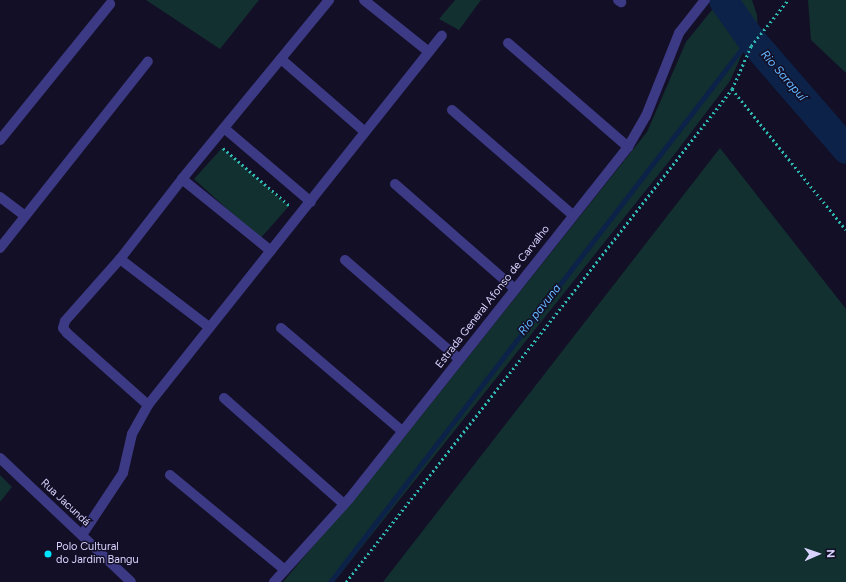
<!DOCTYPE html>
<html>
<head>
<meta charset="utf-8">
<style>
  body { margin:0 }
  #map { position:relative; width:846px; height:582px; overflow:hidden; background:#130f26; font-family:Figtree,sans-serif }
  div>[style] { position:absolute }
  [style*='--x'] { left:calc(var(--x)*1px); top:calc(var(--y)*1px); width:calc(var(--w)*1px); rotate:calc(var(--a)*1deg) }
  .green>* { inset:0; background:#12302f }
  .stream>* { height:5px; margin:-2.5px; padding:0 2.5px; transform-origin:2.5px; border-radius:2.5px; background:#0c2248 }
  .river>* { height:29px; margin:-14.5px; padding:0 14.5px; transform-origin:14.5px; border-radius:14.5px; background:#0c2248 }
  .path>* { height:2.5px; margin-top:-1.25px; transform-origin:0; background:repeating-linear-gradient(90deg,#2fb8b0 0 2px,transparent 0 5px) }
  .minor>* { height:10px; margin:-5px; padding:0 5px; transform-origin:5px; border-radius:5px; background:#3d3a85 }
  .dots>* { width:11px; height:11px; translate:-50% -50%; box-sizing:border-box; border:2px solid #130f26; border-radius:50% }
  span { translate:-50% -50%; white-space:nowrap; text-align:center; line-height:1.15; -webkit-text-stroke:3px #130f26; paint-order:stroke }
  .street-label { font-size:11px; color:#d9d4ff }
  .poi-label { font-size:11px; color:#d9d4ff }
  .left { translate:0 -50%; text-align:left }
  .water-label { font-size:12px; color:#62b6ff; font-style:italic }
  .north { position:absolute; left:798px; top:534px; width:40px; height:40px; -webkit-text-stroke:3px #130f26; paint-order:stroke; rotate:88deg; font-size:11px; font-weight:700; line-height:16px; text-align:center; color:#d9d4ff }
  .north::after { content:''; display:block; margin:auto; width:14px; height:18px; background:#d9d4ff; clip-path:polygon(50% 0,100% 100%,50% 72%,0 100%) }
</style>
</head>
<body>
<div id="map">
  <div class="green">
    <i style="clip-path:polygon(146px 0,259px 0,220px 49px)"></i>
    <i style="clip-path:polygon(455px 0,481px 0,459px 30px,439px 19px)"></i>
    <i style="clip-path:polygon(720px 0,752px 0,757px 15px,758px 32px,742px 54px,730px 81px,674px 155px,334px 582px,283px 582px,406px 435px,647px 132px,686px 42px)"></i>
    <i style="clip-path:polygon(808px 0,846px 0,846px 73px,811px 40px)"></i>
    <i style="clip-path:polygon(222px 148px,289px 206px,260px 239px,194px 179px)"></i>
    <i style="clip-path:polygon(720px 148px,846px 309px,846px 582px,383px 582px)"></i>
    <i style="clip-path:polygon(0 475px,12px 487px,0 502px)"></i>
  </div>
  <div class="stream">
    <i style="--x:330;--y:582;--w:687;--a:-52.33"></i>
  </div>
  <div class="river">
    <i style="--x:723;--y:0;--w:47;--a:54.6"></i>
    <i style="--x:750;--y:38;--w:147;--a:49.1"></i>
  </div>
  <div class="path">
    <i style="--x:732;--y:89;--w:181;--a:51"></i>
    <i style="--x:223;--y:148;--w:89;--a:40.9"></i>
    <i style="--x:346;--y:582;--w:626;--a:-51.94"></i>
    <i style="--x:732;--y:89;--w:47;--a:-66.2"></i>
    <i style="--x:751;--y:46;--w:59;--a:-51.2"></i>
  </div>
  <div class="minor">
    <i style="--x:364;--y:0;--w:83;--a:38.7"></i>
    <i style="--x:618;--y:0;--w:4;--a:34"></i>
    <i style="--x:508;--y:43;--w:159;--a:40.9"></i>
    <i style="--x:281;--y:59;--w:111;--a:41"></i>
    <i style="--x:452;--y:110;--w:160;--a:41"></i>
    <i style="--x:224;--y:128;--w:114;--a:40.4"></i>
    <i style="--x:0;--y:140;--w:175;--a:-51"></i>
    <i style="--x:182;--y:179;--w:114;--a:39"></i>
    <i style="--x:395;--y:184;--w:159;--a:41.2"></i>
    <i style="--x:0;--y:197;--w:31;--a:37"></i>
    <i style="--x:0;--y:248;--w:238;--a:-51.6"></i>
    <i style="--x:120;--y:259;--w:112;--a:37.4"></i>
    <i style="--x:345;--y:260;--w:151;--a:41"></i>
    <i style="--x:281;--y:328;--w:159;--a:40.4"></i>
    <i style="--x:224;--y:398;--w:160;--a:41.5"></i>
    <i style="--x:148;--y:405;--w:108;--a:-138.4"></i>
    <i style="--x:67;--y:333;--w:6;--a:-129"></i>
    <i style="--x:63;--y:328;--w:7;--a:-74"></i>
    <i style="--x:65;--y:321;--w:83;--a:-48.4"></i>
    <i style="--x:120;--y:259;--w:101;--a:-52.2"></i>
    <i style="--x:182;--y:179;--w:232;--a:-50.6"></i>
    <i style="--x:0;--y:458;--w:180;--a:43.4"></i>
    <i style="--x:170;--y:475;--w:149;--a:39.6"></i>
    <i style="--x:82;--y:535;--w:74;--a:-56.5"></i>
    <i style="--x:123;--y:473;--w:40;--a:-77"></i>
    <i style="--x:132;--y:434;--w:33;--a:-61"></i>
    <i style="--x:148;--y:405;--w:472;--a:-51.5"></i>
    <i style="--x:274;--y:582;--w:112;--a:-47.9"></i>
    <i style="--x:349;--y:499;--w:449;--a:-51.6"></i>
    <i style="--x:628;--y:147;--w:36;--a:-60"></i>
    <i style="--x:646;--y:116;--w:89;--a:-68.3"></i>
    <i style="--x:679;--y:33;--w:42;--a:-51.8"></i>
  </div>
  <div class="dots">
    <i style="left:48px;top:554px;background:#00e5ff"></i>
  </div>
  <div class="street-label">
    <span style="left:493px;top:297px;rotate:-52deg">Estrada General Afonso de Carvalho</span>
    <span style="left:65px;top:503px;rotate:43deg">Rua Jacundá</span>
  </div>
  <div class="poi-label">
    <span class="left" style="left:56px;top:554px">Polo Cultural<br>do Jardim Bangu</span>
  </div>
  <div class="water-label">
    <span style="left:783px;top:76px;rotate:49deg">Rio Sarapuí</span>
    <span style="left:540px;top:310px;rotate:-52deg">Rio pavuna</span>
  </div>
  <div class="north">N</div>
</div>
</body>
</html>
